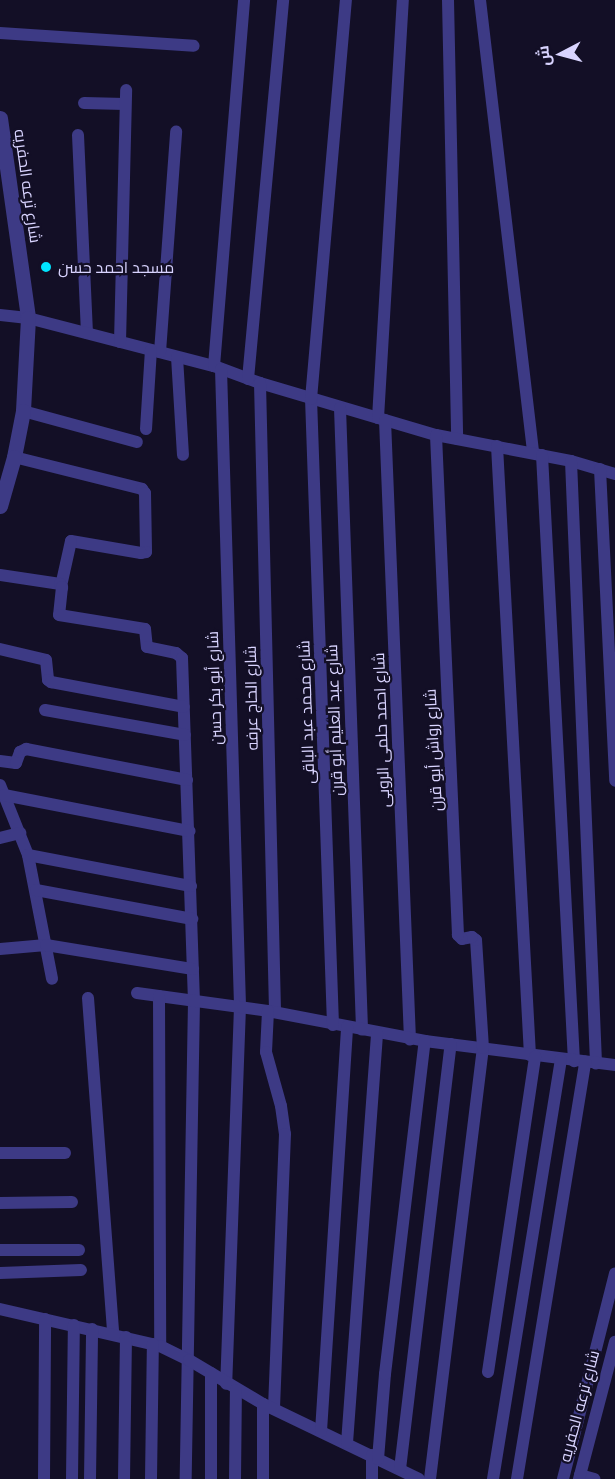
<!DOCTYPE html>
<html>
<head>
<meta charset="utf-8">
<style>
  body { margin:0 }
  #map { position:relative; width:615px; height:1479px; overflow:hidden; background:#130f26; font-family:"Golos Text",Cairo,sans-serif }
  div>[style] { position:absolute }
  [style*='--x'] { left:calc(var(--x)*1px); top:calc(var(--y)*1px); width:calc(var(--w)*1px); rotate:calc(var(--a)*1deg) }
  .minor>* { height:12px; margin:-6px; padding:0 6px; transform-origin:6px; border-radius:6px; background:#3d3a85 }
  .tertiary>* { height:15px; margin:-7.5px; padding:0 7.5px; transform-origin:7.5px; border-radius:7.5px; background:#3d3a85 }
  .dots>* { width:16px; height:16px; translate:-50% -50%; box-sizing:border-box; border:3px solid #130f26; border-radius:50% }
  span { translate:-50% -50%; white-space:nowrap; text-align:center; line-height:1.15; -webkit-text-stroke:4.5px #130f26; paint-order:stroke }
  .street-label { font-size:16px; color:#d9d4ff }
  .poi-label { font-size:16px; color:#d9d4ff }
  .left { translate:0 -50%; text-align:left }
  .north { position:absolute; left:531px; top:24px; width:60px; height:60px; -webkit-text-stroke:4px #130f26; paint-order:stroke; rotate:264deg; font-size:16px; font-weight:700; line-height:24px; text-align:center; color:#d9d4ff }
  .north::after { content:''; display:block; margin:auto; width:21px; height:27px; background:#d9d4ff; clip-path:polygon(50% 0,100% 100%,50% 72%,0 100%) }
</style>
</head>
<body>
<div id="map">
  <div class="minor">
    <i style="--x:448;--y:0;--w:439;--a:88.8"></i>
    <i style="--x:480;--y:0;--w:456;--a:83.3"></i>
    <i style="--x:0;--y:33;--w:194;--a:3.8"></i>
    <i style="--x:84;--y:103;--w:41;--a:1.4"></i>
    <i style="--x:78;--y:135;--w:198;--a:87.4"></i>
    <i style="--x:0;--y:315;--w:28;--a:6"></i>
    <i style="--x:28;--y:318;--w:192;--a:14.5"></i>
    <i style="--x:214;--y:366;--w:49;--a:20.3"></i>
    <i style="--x:260;--y:383;--w:184;--a:16.5"></i>
    <i style="--x:436;--y:435;--w:137;--a:10.9"></i>
    <i style="--x:571;--y:461;--w:46;--a:16.5"></i>
    <i style="--x:120;--y:342;--w:252;--a:-88.6"></i>
    <i style="--x:160;--y:352;--w:221;--a:-85.8"></i>
    <i style="--x:177;--y:357;--w:98;--a:86.5"></i>
    <i style="--x:214;--y:366;--w:367;--a:-85.3"></i>
    <i style="--x:221;--y:369;--w:638;--a:88.29"></i>
    <i style="--x:240;--y:1007;--w:377;--a:92.1"></i>
    <i style="--x:248;--y:379;--w:381;--a:-84.7"></i>
    <i style="--x:260;--y:383;--w:629;--a:88.63"></i>
    <i style="--x:340;--y:408;--w:622;--a:87.97"></i>
    <i style="--x:23;--y:411;--w:118;--a:15.2"></i>
    <i style="--x:378;--y:418;--w:419;--a:-86.6"></i>
    <i style="--x:385;--y:420;--w:620;--a:87.69"></i>
    <i style="--x:146;--y:429;--w:79;--a:-86.4"></i>
    <i style="--x:497;--y:446;--w:610;--a:86.9"></i>
    <i style="--x:542;--y:455;--w:607;--a:86.98"></i>
    <i style="--x:14;--y:457;--w:132;--a:14"></i>
    <i style="--x:142;--y:489;--w:5;--a:53"></i>
    <i style="--x:145;--y:493;--w:59;--a:89"></i>
    <i style="--x:146;--y:552;--w:5;--a:169"></i>
    <i style="--x:141;--y:553;--w:71;--a:-170.3"></i>
    <i style="--x:71;--y:541;--w:46;--a:102.5"></i>
    <i style="--x:571;--y:461;--w:603;--a:87.62"></i>
    <i style="--x:600;--y:469;--w:312;--a:87.2"></i>
    <i style="--x:0;--y:575;--w:61;--a:8.5"></i>
    <i style="--x:60;--y:584;--w:4;--a:56"></i>
    <i style="--x:62;--y:587;--w:28;--a:96"></i>
    <i style="--x:59;--y:615;--w:87;--a:9.2"></i>
    <i style="--x:145;--y:629;--w:18;--a:84"></i>
    <i style="--x:147;--y:647;--w:30;--a:12"></i>
    <i style="--x:176;--y:653;--w:8;--a:40"></i>
    <i style="--x:182;--y:658;--w:343;--a:88"></i>
    <i style="--x:194;--y:1001;--w:478;--a:91"></i>
    <i style="--x:0;--y:649;--w:47;--a:13.4"></i>
    <i style="--x:46;--y:660;--w:20;--a:84"></i>
    <i style="--x:48;--y:680;--w:4;--a:34"></i>
    <i style="--x:51;--y:682;--w:135;--a:10.6"></i>
    <i style="--x:45;--y:710;--w:142;--a:10.1"></i>
    <i style="--x:0;--y:761;--w:16;--a:7"></i>
    <i style="--x:16;--y:763;--w:12;--a:-70"></i>
    <i style="--x:20;--y:752;--w:7;--a:-27"></i>
    <i style="--x:26;--y:749;--w:164;--a:10.9"></i>
    <i style="--x:0;--y:785;--w:75;--a:68.2"></i>
    <i style="--x:28;--y:855;--w:126;--a:79"></i>
    <i style="--x:4;--y:795;--w:189;--a:11"></i>
    <i style="--x:0;--y:838;--w:21;--a:-14"></i>
    <i style="--x:28;--y:855;--w:166;--a:10.8"></i>
    <i style="--x:36;--y:890;--w:159;--a:10.5"></i>
    <i style="--x:0;--y:949;--w:46;--a:-5"></i>
    <i style="--x:46;--y:945;--w:149;--a:9.3"></i>
    <i style="--x:137;--y:993;--w:132;--a:7.8"></i>
    <i style="--x:268;--y:1011;--w:160;--a:10.8"></i>
    <i style="--x:425;--y:1041;--w:192;--a:7.2"></i>
    <i style="--x:159;--y:996;--w:350;--a:89.8"></i>
    <i style="--x:88;--y:998;--w:336;--a:85.7"></i>
    <i style="--x:268;--y:1011;--w:41;--a:92.8"></i>
    <i style="--x:266;--y:1052;--w:56;--a:74.5"></i>
    <i style="--x:281;--y:1106;--w:28;--a:82"></i>
    <i style="--x:285;--y:1134;--w:275;--a:92.3"></i>
    <i style="--x:333;--y:1025;--w:626;--a:-92.01"></i>
    <i style="--x:311;--y:399;--w:401;--a:-85"></i>
    <i style="--x:0;--y:1153;--w:65;--a:0"></i>
    <i style="--x:0;--y:1203;--w:72;--a:-0.8"></i>
    <i style="--x:0;--y:1250;--w:79;--a:0"></i>
    <i style="--x:0;--y:1273;--w:81;--a:-2.1"></i>
    <i style="--x:0;--y:1309;--w:164;--a:13"></i>
    <i style="--x:160;--y:1346;--w:32;--a:26"></i>
    <i style="--x:189;--y:1360;--w:86;--a:30.7"></i>
    <i style="--x:263;--y:1404;--w:173;--a:25.7"></i>
    <i style="--x:488;--y:1372;--w:319;--a:-81.5"></i>
    <i style="--x:211;--y:1373;--w:106;--a:90"></i>
    <i style="--x:321;--y:1431;--w:405;--a:-86.3"></i>
    <i style="--x:347;--y:1443;--w:411;--a:-85.8"></i>
    <i style="--x:372;--y:1455;--w:24;--a:90"></i>
    <i style="--x:378;--y:1459;--w:85;--a:-85.3"></i>
    <i style="--x:385;--y:1374;--w:335;--a:-83.2"></i>
    <i style="--x:400;--y:1469;--w:428;--a:-83.2"></i>
    <i style="--x:580;--y:1475;--w:15;--a:16"></i>
    <i style="--x:44;--y:1479;--w:160;--a:-89.6"></i>
    <i style="--x:72;--y:1479;--w:154;--a:-89.3"></i>
    <i style="--x:90;--y:1479;--w:150;--a:-89.2"></i>
    <i style="--x:124;--y:1479;--w:142;--a:-89.2"></i>
    <i style="--x:151;--y:1479;--w:135;--a:-89.2"></i>
    <i style="--x:235;--y:1479;--w:89;--a:-89.4"></i>
    <i style="--x:263;--y:1479;--w:75;--a:-90"></i>
    <i style="--x:430;--y:1479;--w:434;--a:-83"></i>
    <i style="--x:483;--y:1048;--w:108;--a:-93.7"></i>
    <i style="--x:476;--y:940;--w:5;--a:-143"></i>
    <i style="--x:472;--y:937;--w:10;--a:169"></i>
    <i style="--x:462;--y:939;--w:6;--a:-135"></i>
    <i style="--x:458;--y:935;--w:500;--a:-92.52"></i>
    <i style="--x:493;--y:1479;--w:425;--a:-80.8"></i>
    <i style="--x:517;--y:1479;--w:423;--a:-80.7"></i>
    <i style="--x:563;--y:1479;--w:212;--a:-75.8"></i>
    <i style="--x:579;--y:1479;--w:142;--a:-75.3"></i>
  </div>
  <div class="tertiary">
    <i style="--x:0;--y:118;--w:202;--a:82"></i>
    <i style="--x:28;--y:318;--w:93;--a:93.1"></i>
    <i style="--x:23;--y:411;--w:47;--a:101.1"></i>
    <i style="--x:14;--y:457;--w:51;--a:105.9"></i>
  </div>
  <div class="dots">
    <i style="left:46px;top:267px;background:#00e5ff"></i>
  </div>
  <div class="street-label">
    <span style="left:28px;top:186px;rotate:82deg">شارع ترعه الحفريه</span>
    <span style="left:214px;top:688px;rotate:-92deg">شارع أبو بكر حسن</span>
    <span style="left:251px;top:698px;rotate:-91deg">شارع الحاج عرفه</span>
    <span style="left:306px;top:712px;rotate:-92deg">شارع محمد عبد الباقى</span>
    <span style="left:334px;top:720px;rotate:-92deg">شارع عبد العليم أبو قرن</span>
    <span style="left:381px;top:730px;rotate:-92deg">شارع احمد حلمى الروبى</span>
    <span style="left:433px;top:750px;rotate:-93deg">شارع رواش أبو قرن</span>
    <span style="left:579px;top:1406px;rotate:-75deg">شارع ترعه الحفريه</span>
  </div>
  <div class="poi-label">
    <span class="left" style="left:58px;top:267px">مسجد احمد حسن</span>
  </div>
  <div class="north">ش</div>
</div>
</body>
</html>
